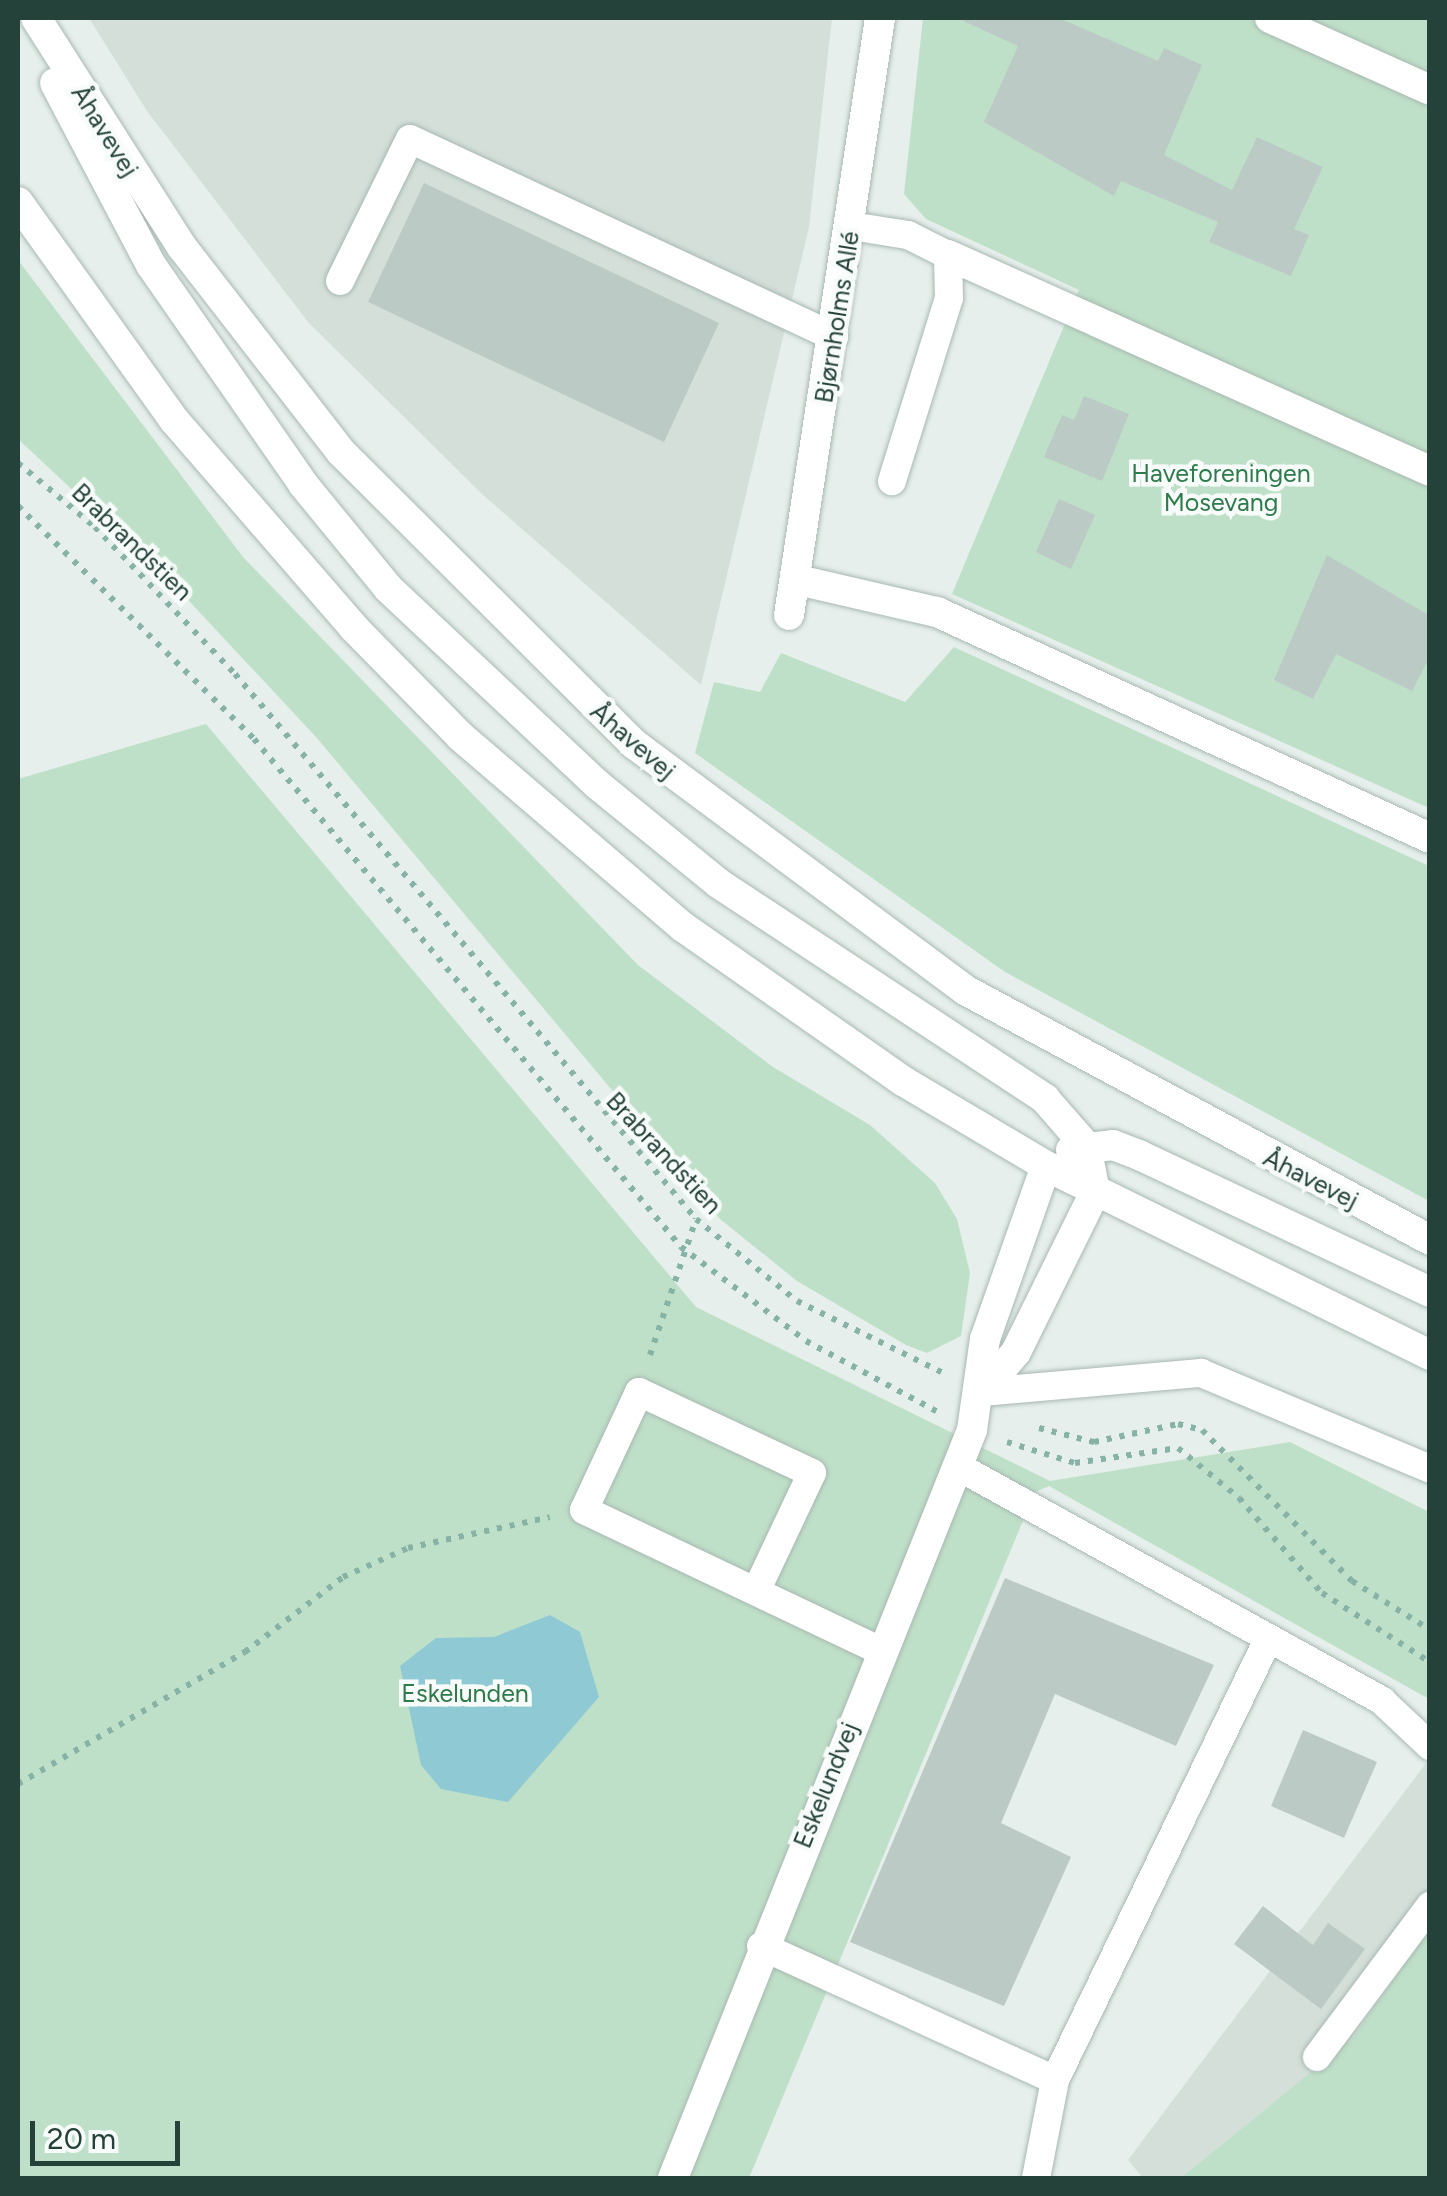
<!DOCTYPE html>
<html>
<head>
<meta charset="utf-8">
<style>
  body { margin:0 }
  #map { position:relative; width:1447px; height:2196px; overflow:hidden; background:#e6efeb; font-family:Figtree,sans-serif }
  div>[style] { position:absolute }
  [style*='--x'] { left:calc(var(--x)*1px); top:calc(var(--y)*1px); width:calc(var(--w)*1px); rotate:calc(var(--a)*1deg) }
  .built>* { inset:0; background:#d4dfda }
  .green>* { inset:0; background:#bfe0c8 }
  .water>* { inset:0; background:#8ec9d4 }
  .building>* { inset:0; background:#bbcac4 }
  .path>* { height:6px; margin-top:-3px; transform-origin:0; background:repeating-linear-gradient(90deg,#86b3a5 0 5px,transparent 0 13px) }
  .roads { filter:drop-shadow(0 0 2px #a8b8b2) drop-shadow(0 0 2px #a8b8b2) }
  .lane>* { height:28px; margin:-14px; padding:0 14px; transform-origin:14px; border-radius:14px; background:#fff }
  .street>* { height:30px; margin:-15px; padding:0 15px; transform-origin:15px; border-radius:15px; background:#fff }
  .secondary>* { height:30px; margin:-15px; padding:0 15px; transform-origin:15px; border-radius:15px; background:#fff }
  span { translate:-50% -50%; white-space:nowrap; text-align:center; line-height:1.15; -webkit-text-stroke:9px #f7fbf9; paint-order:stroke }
  .street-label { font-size:25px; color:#24423a }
  .park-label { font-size:25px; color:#2d7a4b }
  .frame { position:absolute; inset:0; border:20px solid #24423a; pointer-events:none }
  .scale { position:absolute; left:30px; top:2121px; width:150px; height:45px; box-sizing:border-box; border:5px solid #24423a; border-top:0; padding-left:12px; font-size:30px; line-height:35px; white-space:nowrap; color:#24423a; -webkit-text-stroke:8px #f7fbf9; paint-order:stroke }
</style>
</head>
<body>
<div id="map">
  <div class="built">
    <i style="clip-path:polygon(89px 18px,832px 18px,809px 227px,701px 685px,482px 494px,308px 322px,147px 111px)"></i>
    <i style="clip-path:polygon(1429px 1759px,1429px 2178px,1143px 2178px,1128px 2160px)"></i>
  </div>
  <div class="green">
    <i style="clip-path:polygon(923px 18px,1429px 18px,1429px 808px,952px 594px,1079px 290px,926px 219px,904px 194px)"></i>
    <i style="clip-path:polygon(18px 260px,243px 557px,638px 965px,773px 1067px,870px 1125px,935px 1183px,957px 1219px,970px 1273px,961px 1336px,927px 1353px,906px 1345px,797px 1281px,720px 1219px,316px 737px,175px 586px,18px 439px)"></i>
    <i style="clip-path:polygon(954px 647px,1429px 866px,1429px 1201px,1005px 972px,695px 753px,714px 682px,760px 692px,781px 653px,905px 702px)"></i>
    <i style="clip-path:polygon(206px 724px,696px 1307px,1050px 1481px,1290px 1442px,1429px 1512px,1429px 1699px,1049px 1486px,1035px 1492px,749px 2178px,18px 2178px,18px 779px)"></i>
    <i style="clip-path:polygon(1429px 1929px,1429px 2178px,1181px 2178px,1353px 2038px)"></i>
  </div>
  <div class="water">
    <i style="clip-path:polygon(550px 1615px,580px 1632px,599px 1697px,508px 1802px,441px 1789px,421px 1765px,400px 1666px,436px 1638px,494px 1637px)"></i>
  </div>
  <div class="building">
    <i style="clip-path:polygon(957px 18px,1059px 18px,1158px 61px,1164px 48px,1202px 65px,1164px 155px,1232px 190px,1257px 137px,1323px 167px,1294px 229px,1309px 235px,1291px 276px,1209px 242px,1218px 222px,1121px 181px,1114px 196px,984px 122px,1018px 46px)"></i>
    <i style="clip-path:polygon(424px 183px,719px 323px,664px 442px,368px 302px)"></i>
    <i style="clip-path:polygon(1084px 396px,1129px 414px,1102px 481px,1044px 457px,1062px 415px,1074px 420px)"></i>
    <i style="clip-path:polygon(1059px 499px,1095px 515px,1071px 569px,1036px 552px)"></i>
    <i style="clip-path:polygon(1327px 555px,1430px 616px,1430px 656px,1412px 691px,1336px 654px,1313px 699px,1274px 680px)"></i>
    <i style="clip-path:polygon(1005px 1578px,1214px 1665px,1176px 1746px,1055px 1694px,1001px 1823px,1071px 1857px,1004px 2006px,850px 1942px)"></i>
    <i style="clip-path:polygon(1303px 1730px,1377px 1762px,1344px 1838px,1271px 1806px)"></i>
    <i style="clip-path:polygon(1263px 1906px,1313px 1945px,1328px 1923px,1365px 1949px,1321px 2009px,1234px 1944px)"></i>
  </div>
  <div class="path">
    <i style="--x:18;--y:463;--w:100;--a:39.7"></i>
    <i style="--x:95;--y:527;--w:203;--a:46.4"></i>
    <i style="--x:235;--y:674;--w:714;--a:49.77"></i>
    <i style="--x:696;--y:1219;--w:130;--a:39.1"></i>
    <i style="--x:797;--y:1301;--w:161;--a:26.2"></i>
    <i style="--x:18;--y:506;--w:332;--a:44.6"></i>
    <i style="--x:254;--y:739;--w:664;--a:49.95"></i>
    <i style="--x:681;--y:1247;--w:156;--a:36.9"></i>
    <i style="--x:806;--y:1341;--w:148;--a:28.3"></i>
    <i style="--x:650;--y:1355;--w:144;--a:-71.3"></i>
    <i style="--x:1039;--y:1428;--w:57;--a:14.3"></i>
    <i style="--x:1094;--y:1442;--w:86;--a:-12.1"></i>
    <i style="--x:1178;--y:1424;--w:25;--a:14"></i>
    <i style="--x:1202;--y:1430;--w:213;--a:45.2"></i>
    <i style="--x:1352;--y:1581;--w:92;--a:32.1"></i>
    <i style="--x:1007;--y:1442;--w:71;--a:17.2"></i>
    <i style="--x:1075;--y:1463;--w:104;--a:-8.3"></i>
    <i style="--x:1178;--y:1448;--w:79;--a:39.3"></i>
    <i style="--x:1239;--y:1498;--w:126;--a:48.9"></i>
    <i style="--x:1322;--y:1593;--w:128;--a:32.6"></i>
    <i style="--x:18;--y:1784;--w:263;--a:-30.2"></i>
    <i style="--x:245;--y:1652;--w:123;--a:-37.4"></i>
    <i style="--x:343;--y:1577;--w:71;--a:-24"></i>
    <i style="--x:408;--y:1548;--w:145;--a:-12.3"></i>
  </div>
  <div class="roads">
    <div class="lane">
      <i style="--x:851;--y:226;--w:58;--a:9"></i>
      <i style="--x:908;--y:235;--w:45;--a:26.6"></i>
      <i style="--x:948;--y:255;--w:43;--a:88.7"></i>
      <i style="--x:949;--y:298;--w:192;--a:107.3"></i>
      <i style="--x:340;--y:281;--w:158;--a:-63.8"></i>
      <i style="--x:410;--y:139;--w:468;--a:25"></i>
      <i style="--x:982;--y:1392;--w:220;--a:-5"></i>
      <i style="--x:1201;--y:1373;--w:248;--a:22.7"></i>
      <i style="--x:957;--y:1466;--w:486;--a:28.9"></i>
      <i style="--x:1382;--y:1701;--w:66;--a:43.2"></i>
      <i style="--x:758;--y:1587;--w:126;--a:-64.7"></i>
      <i style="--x:812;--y:1473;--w:191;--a:-154.9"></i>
      <i style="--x:639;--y:1392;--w:130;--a:115"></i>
      <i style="--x:584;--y:1510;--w:329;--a:25.4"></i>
      <i style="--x:761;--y:1946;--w:323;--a:24.5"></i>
      <i style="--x:1055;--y:2080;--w:489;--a:-64.2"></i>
      <i style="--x:1317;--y:2057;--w:189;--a:-53.2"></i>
      <i style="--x:1036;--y:2178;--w:100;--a:-79"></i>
    </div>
    <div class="street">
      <i style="--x:1270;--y:18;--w:175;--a:24.2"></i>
      <i style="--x:948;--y:255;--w:528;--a:24.14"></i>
      <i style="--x:798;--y:580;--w:143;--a:13"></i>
      <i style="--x:937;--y:612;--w:542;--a:24.63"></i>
      <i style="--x:789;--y:615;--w:604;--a:-81.33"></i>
      <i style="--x:982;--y:1392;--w:52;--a:-49.6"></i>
      <i style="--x:1016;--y:1352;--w:178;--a:-63.7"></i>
      <i style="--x:673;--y:2178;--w:806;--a:-68.21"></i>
      <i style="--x:972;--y:1430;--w:92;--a:-81.9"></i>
      <i style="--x:985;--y:1339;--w:183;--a:-70.6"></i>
    </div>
    <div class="secondary">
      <i style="--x:36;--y:18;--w:272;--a:57.5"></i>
      <i style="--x:182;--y:247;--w:259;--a:52.2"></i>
      <i style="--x:341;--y:452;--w:414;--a:44.9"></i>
      <i style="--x:634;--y:744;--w:412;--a:36.6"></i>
      <i style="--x:965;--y:990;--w:528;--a:28.26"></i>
      <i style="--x:55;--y:83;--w:206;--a:62.2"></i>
      <i style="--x:151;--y:265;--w:267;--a:55.2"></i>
      <i style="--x:303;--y:484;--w:134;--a:50.7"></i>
      <i style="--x:388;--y:588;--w:288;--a:43.2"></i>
      <i style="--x:598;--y:785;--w:155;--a:39.2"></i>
      <i style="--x:718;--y:883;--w:392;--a:33.4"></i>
      <i style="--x:1045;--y:1099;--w:62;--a:48.9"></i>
      <i style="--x:1086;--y:1146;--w:47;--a:78.9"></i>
      <i style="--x:18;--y:202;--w:268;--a:54.4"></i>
      <i style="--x:174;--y:420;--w:274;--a:49.1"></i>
      <i style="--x:353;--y:627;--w:153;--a:45.5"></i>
      <i style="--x:460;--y:736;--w:294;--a:40.6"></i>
      <i style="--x:683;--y:927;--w:269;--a:35"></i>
      <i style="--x:903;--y:1081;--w:166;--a:30.7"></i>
      <i style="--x:1046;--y:1166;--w:428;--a:26.2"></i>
      <i style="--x:1071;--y:1150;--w:42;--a:-6.8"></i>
      <i style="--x:1113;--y:1145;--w:28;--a:21"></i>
      <i style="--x:1139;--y:1155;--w:322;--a:25.2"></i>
    </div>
  </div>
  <div class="street-label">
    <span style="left:105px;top:131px;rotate:58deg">Åhavevej</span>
    <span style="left:837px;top:317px;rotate:-81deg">Bjørnholms Allé</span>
    <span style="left:132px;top:542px;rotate:44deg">Brabrandstien</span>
    <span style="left:633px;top:741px;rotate:41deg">Åhavevej</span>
    <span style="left:664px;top:1153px;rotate:47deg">Brabrandstien</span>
    <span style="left:1311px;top:1179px;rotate:27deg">Åhavevej</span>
    <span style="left:826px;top:1785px;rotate:-68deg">Eskelundvej</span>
  </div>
  <div class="park-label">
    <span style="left:1221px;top:488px">Haveforeningen<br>Mosevang</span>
    <span style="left:465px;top:1693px">Eskelunden</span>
  </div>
  <div class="frame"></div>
  <div class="scale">20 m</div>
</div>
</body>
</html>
